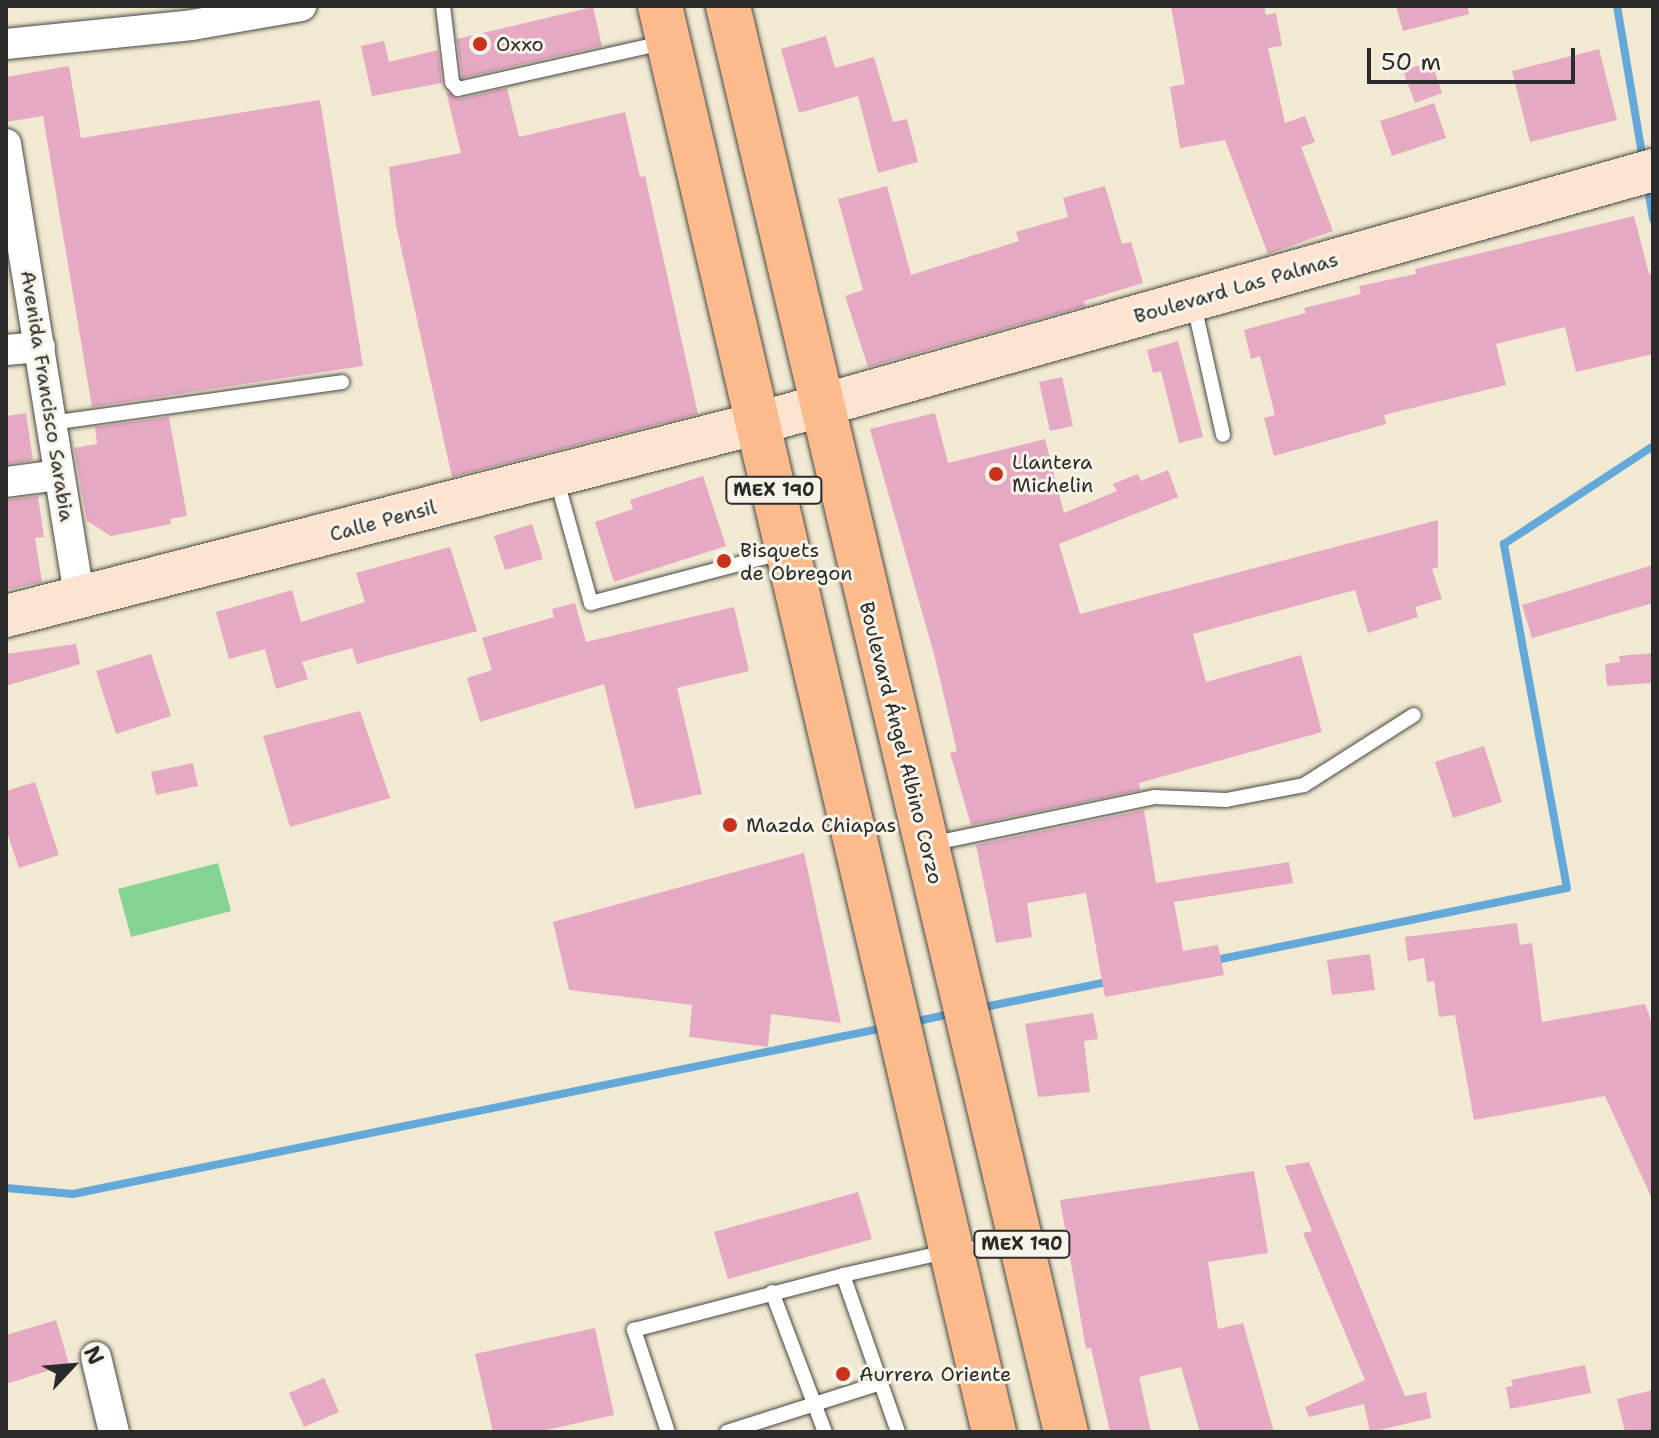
<!DOCTYPE html>
<html>
<head>
<meta charset="utf-8">
<style>
  body { margin:0 }
  #map { position:relative; width:1659px; height:1438px; overflow:hidden; background:#f1e9d1; font-family:"Shantell Sans",sans-serif }
  div>[style] { position:absolute }
  [style*='--x'] { left:calc(var(--x)*1px); top:calc(var(--y)*1px); width:calc(var(--w)*1px); rotate:calc(var(--a)*1deg) }
  .green>* { inset:0; background:#85d392 }
  .stream>* { height:8px; margin:-4px; padding:0 4px; transform-origin:4px; border-radius:4px; background:#63a8d8 }
  .building>* { inset:0; background:#e6a9c3 }
  .roads { filter:drop-shadow(0 0 2px #494844) drop-shadow(0 0 2px #494844) }
  .lane>* { height:14px; margin:-7px; padding:0 7px; transform-origin:7px; border-radius:7px; background:#fff }
  .street>* { height:30px; margin:-15px; padding:0 15px; transform-origin:15px; border-radius:15px; background:#fff }
  .secondary>* { height:42px; margin:-21px; padding:0 21px; transform-origin:21px; border-radius:21px; background:#fde4d1 }
  .primary>* { height:44px; margin:-22px; padding:0 22px; transform-origin:22px; border-radius:22px; background:#fbbb8d }
  .dots>* { width:22px; height:22px; translate:-50% -50%; box-sizing:border-box; border:4px solid #f7f3e8; border-radius:50% }
  span { translate:-50% -50%; white-space:nowrap; text-align:center; line-height:1.15; -webkit-text-stroke:6px #f7f3e8; paint-order:stroke }
  .shield-label span { padding:2px 6px; background:#f7f3e8; border:2px solid; border-radius:6px; -webkit-text-stroke-width:0 }
  .shield-label { font-size:18px; color:#2b2b2b; font-weight:700 }
  .poi-label { font-size:20px; color:#2b2b2b }
  .left { translate:0 -50%; text-align:left }
  .street-label { font-size:20px; color:#2b2b2b }
  .frame { position:absolute; inset:0; border:8px solid #2b2b2b; pointer-events:none }
  .north { position:absolute; left:32px; top:1326px; width:80px; height:80px; -webkit-text-stroke:6px #f7f3e8; paint-order:stroke; rotate:64deg; font-size:22px; font-weight:700; line-height:32px; text-align:center; color:#2b2b2b }
  .north::after { content:''; display:block; margin:auto; width:28px; height:36px; background:#2b2b2b; clip-path:polygon(50% 0,100% 100%,50% 72%,0 100%) }
  .scale { position:absolute; left:1367px; top:48px; width:208px; height:36px; box-sizing:border-box; border:4px solid #2b2b2b; border-top:0; padding-left:10px; font-size:24px; line-height:28px; white-space:nowrap; color:#2b2b2b; -webkit-text-stroke:6px #f7f3e8; paint-order:stroke }
</style>
</head>
<body>
<div id="map">
  <div class="green">
    <i style="clip-path:polygon(218px 863px,231px 911px,131px 937px,118px 889px)"></i>
  </div>
  <div class="stream">
    <i style="--x:1617;--y:6;--w:155;--a:80.4"></i>
    <i style="--x:1647;--y:184;--w:36;--a:80"></i>
    <i style="--x:1211;--y:961;--w:363;--a:-11.6"></i>
    <i style="--x:1567;--y:888;--w:350;--a:-100.4"></i>
    <i style="--x:1504;--y:544;--w:178;--a:-33.3"></i>
    <i style="--x:980;--y:1008;--w:134;--a:-11.6"></i>
    <i style="--x:913;--y:1022;--w:43;--a:-12.1"></i>
    <i style="--x:6;--y:1188;--w:67;--a:5.1"></i>
    <i style="--x:73;--y:1194;--w:828;--a:-11.57"></i>
  </div>
  <div class="building">
    <i style="clip-path:polygon(1171px 6px,1264px 6px,1266px 15px,1276px 13px,1282px 46px,1268px 48px,1285px 123px,1305px 116px,1315px 142px,1301px 147px,1333px 231px,1268px 254px,1225px 140px,1180px 148px,1170px 87px,1185px 84px)"></i>
    <i style="clip-path:polygon(1396px 6px,1468px 6px,1469px 14px,1403px 31px)"></i>
    <i style="clip-path:polygon(593px 7px,602px 46px,462px 78px,457px 39px)"></i>
    <i style="clip-path:polygon(826px 36px,835px 68px,874px 57px,893px 122px,907px 119px,918px 162px,878px 173px,858px 96px,799px 113px,781px 49px)"></i>
    <i style="clip-path:polygon(384px 41px,389px 62px,438px 50px,442px 83px,372px 96px,361px 46px)"></i>
    <i style="clip-path:polygon(1599px 49px,1617px 120px,1530px 142px,1512px 71px)"></i>
    <i style="clip-path:polygon(1431px 61px,1442px 93px,1415px 103px,1403px 71px)"></i>
    <i style="clip-path:polygon(69px 66px,81px 138px,320px 100px,363px 366px,92px 407px,43px 116px,6px 122px,6px 77px)"></i>
    <i style="clip-path:polygon(507px 88px,519px 137px,625px 112px,640px 177px,645px 176px,698px 414px,452px 477px,396px 225px,389px 167px,461px 153px,446px 91px,459px 99px)"></i>
    <i style="clip-path:polygon(1434px 103px,1446px 138px,1392px 156px,1380px 121px)"></i>
    <i style="clip-path:polygon(887px 186px,911px 275px,1019px 241px,1016px 232px,1068px 217px,1063px 198px,1105px 186px,1122px 244px,1131px 242px,1143px 283px,1084px 301px,1085px 306px,868px 367px,845px 296px,863px 290px,838px 199px)"></i>
    <i style="clip-path:polygon(1634px 216px,1649px 274px,1653px 273px,1653px 354px,1576px 372px,1565px 327px,1496px 344px,1506px 385px,1384px 415px,1386px 424px,1274px 456px,1264px 418px,1275px 415px,1260px 356px,1251px 359px,1244px 330px,1306px 313px,1304px 308px,1361px 294px,1359px 286px,1416px 274px,1415px 269px)"></i>
    <i style="clip-path:polygon(1178px 341px,1203px 437px,1179px 443px,1161px 371px,1153px 373px,1147px 350px)"></i>
    <i style="clip-path:polygon(1062px 377px,1073px 426px,1050px 431px,1039px 382px)"></i>
    <i style="clip-path:polygon(26px 413px,33px 460px,6px 464px,6px 416px)"></i>
    <i style="clip-path:polygon(935px 413px,948px 463px,1045px 439px,1064px 513px,1117px 491px,1113px 484px,1138px 474px,1141px 481px,1168px 470px,1178px 497px,1059px 544px,1080px 614px,1438px 520px,1438px 567px,1432px 569px,1442px 599px,1415px 607px,1418px 617px,1368px 633px,1355px 590px,1193px 634px,1206px 682px,1301px 655px,1322px 732px,1139px 783px,1140px 790px,971px 825px,950px 753px,957px 751px,934px 654px,870px 429px)"></i>
    <i style="clip-path:polygon(169px 417px,187px 516px,170px 519px,171px 524px,111px 536px,87px 521px,74px 448px,97px 444px,95px 427px)"></i>
    <i style="clip-path:polygon(703px 476px,726px 546px,614px 582px,595px 522px,633px 509px,630px 500px)"></i>
    <i style="clip-path:polygon(38px 496px,44px 537px,35px 538px,42px 582px,6px 590px,6px 500px)"></i>
    <i style="clip-path:polygon(532px 524px,543px 559px,505px 570px,494px 536px)"></i>
    <i style="clip-path:polygon(450px 547px,477px 631px,357px 664px,352px 648px,302px 662px,308px 679px,276px 689px,265px 649px,229px 659px,216px 612px,292px 590px,301px 622px,365px 602px,356px 573px)"></i>
    <i style="clip-path:polygon(1653px 565px,1653px 603px,1532px 638px,1522px 605px)"></i>
    <i style="clip-path:polygon(575px 603px,586px 642px,734px 607px,749px 671px,677px 688px,702px 794px,635px 809px,604px 684px,480px 722px,467px 678px,492px 670px,482px 638px,554px 617px,552px 609px)"></i>
    <i style="clip-path:polygon(76px 644px,80px 664px,6px 686px,6px 654px)"></i>
    <i style="clip-path:polygon(1653px 653px,1653px 683px,1607px 686px,1605px 664px,1620px 662px,1619px 656px)"></i>
    <i style="clip-path:polygon(151px 654px,171px 716px,116px 734px,96px 671px)"></i>
    <i style="clip-path:polygon(360px 711px,390px 798px,290px 827px,263px 736px)"></i>
    <i style="clip-path:polygon(1484px 746px,1502px 802px,1453px 818px,1435px 762px)"></i>
    <i style="clip-path:polygon(193px 763px,198px 786px,156px 795px,151px 772px)"></i>
    <i style="clip-path:polygon(35px 782px,59px 855px,19px 868px,6px 829px,6px 791px)"></i>
    <i style="clip-path:polygon(1144px 810px,1156px 883px,1289px 862px,1293px 883px,1174px 902px,1183px 951px,1218px 945px,1224px 975px,1105px 997px,1086px 893px,1027px 903px,1032px 937px,996px 943px,976px 845px)"></i>
    <i style="clip-path:polygon(804px 853px,841px 1023px,771px 1014px,768px 1047px,689px 1037px,692px 1005px,569px 990px,553px 922px)"></i>
    <i style="clip-path:polygon(1517px 923px,1520px 945px,1532px 943px,1542px 1022px,1645px 1004px,1653px 1026px,1653px 1201px,1605px 1096px,1474px 1120px,1455px 1015px,1439px 1017px,1434px 981px,1427px 982px,1424px 958px,1408px 961px,1405px 937px)"></i>
    <i style="clip-path:polygon(1370px 954px,1375px 990px,1332px 995px,1327px 960px)"></i>
    <i style="clip-path:polygon(1093px 1013px,1098px 1039px,1084px 1041px,1090px 1092px,1038px 1097px,1025px 1024px)"></i>
    <i style="clip-path:polygon(1309px 1162px,1405px 1396px,1426px 1392px,1431px 1418px,1370px 1432px,1364px 1404px,1309px 1417px,1305px 1407px,1365px 1380px,1303px 1233px,1312px 1231px,1285px 1166px)"></i>
    <i style="clip-path:polygon(1254px 1171px,1268px 1253px,1208px 1262px,1218px 1329px,1243px 1323px,1274px 1432px,1200px 1432px,1181px 1367px,1139px 1377px,1151px 1432px,1110px 1432px,1091px 1348px,1086px 1349px,1060px 1200px)"></i>
    <i style="clip-path:polygon(858px 1192px,872px 1239px,728px 1279px,714px 1232px)"></i>
    <i style="clip-path:polygon(56px 1320px,69px 1364px,6px 1384px,6px 1335px)"></i>
    <i style="clip-path:polygon(595px 1328px,614px 1415px,537px 1432px,493px 1432px,475px 1354px)"></i>
    <i style="clip-path:polygon(1585px 1365px,1591px 1393px,1510px 1409px,1506px 1387px,1513px 1386px,1511px 1380px)"></i>
    <i style="clip-path:polygon(324px 1378px,339px 1412px,304px 1427px,289px 1393px)"></i>
    <i style="clip-path:polygon(1653px 1390px,1653px 1432px,1625px 1432px,1617px 1399px)"></i>
  </div>
  <div class="roads">
    <div class="lane">
      <i style="--x:443;--y:6;--w:77;--a:83.2"></i>
      <i style="--x:452;--y:82;--w:9;--a:49"></i>
      <i style="--x:458;--y:89;--w:209;--a:-12.7"></i>
      <i style="--x:1194;--y:305;--w:133;--a:77.4"></i>
      <i style="--x:51;--y:423;--w:294;--a:-8"></i>
      <i style="--x:556;--y:477;--w:131;--a:74.5"></i>
      <i style="--x:591;--y:603;--w:200;--a:-14.8"></i>
      <i style="--x:930;--y:844;--w:230;--a:-11.8"></i>
      <i style="--x:1155;--y:797;--w:71;--a:2.4"></i>
      <i style="--x:1226;--y:800;--w:79;--a:-10.9"></i>
      <i style="--x:1304;--y:785;--w:130;--a:-32.5"></i>
      <i style="--x:843;--y:1275;--w:166;--a:70.7"></i>
      <i style="--x:772;--y:1292;--w:150;--a:69.3"></i>
      <i style="--x:668;--y:1432;--w:108;--a:-108.4"></i>
      <i style="--x:634;--y:1330;--w:216;--a:-14.7"></i>
      <i style="--x:843;--y:1275;--w:110;--a:-12.6"></i>
      <i style="--x:950;--y:1251;--w:68;--a:-5.9"></i>
      <i style="--x:727;--y:1432;--w:162;--a:-17.7"></i>
    </div>
    <div class="street">
      <i style="--x:6;--y:44;--w:187;--a:-5.8"></i>
      <i style="--x:192;--y:25;--w:111;--a:-9.9"></i>
      <i style="--x:6;--y:144;--w:462;--a:80.8"></i>
      <i style="--x:6;--y:350;--w:34;--a:-5"></i>
      <i style="--x:6;--y:482;--w:52;--a:-7.7"></i>
      <i style="--x:96;--y:1357;--w:77;--a:76.5"></i>
    </div>
    <div class="secondary">
      <i style="--x:6;--y:616;--w:777;--a:-14.38"></i>
      <i style="--x:759;--y:423;--w:929;--a:-15.8"></i>
    </div>
    <div class="primary">
      <i style="--x:660;--y:6;--w:1465;--a:76.82"></i>
      <i style="--x:728;--y:6;--w:1466;--a:76.67"></i>
    </div>
  </div>
  <div class="dots">
    <i style="left:480px;top:44px;background:#c8321e"></i>
    <i style="left:996px;top:474px;background:#c8321e"></i>
    <i style="left:724px;top:561px;background:#c8321e"></i>
    <i style="left:730px;top:825px;background:#c8321e"></i>
    <i style="left:843px;top:1374px;background:#c8321e"></i>
  </div>
  <div class="shield-label">
    <span style="left:774px;top:490px">MEX 190</span>
    <span style="left:1022px;top:1244px">MEX 190</span>
  </div>
  <div class="poi-label">
    <span class="left" style="left:496px;top:44px">Oxxo</span>
    <span class="left" style="left:1012px;top:474px">Llantera<br>Michelin</span>
    <span class="left" style="left:740px;top:562px">Bisquets<br>de Obregon</span>
    <span class="left" style="left:746px;top:825px">Mazda Chiapas</span>
    <span class="left" style="left:859px;top:1374px">Aurrera Oriente</span>
  </div>
  <div class="street-label">
    <span style="left:1236px;top:288px;rotate:-16deg">Boulevard Las Palmas</span>
    <span style="left:47px;top:396px;rotate:81deg">Avenida Francisco Sarabia</span>
    <span style="left:383px;top:521px;rotate:-15deg">Calle Pensil</span>
    <span style="left:901px;top:743px;rotate:76deg">Boulevard Ángel Albino Corzo</span>
  </div>
  <div class="frame"></div>
  <div class="north">N</div>
  <div class="scale">50 m</div>
</div>
</body>
</html>
